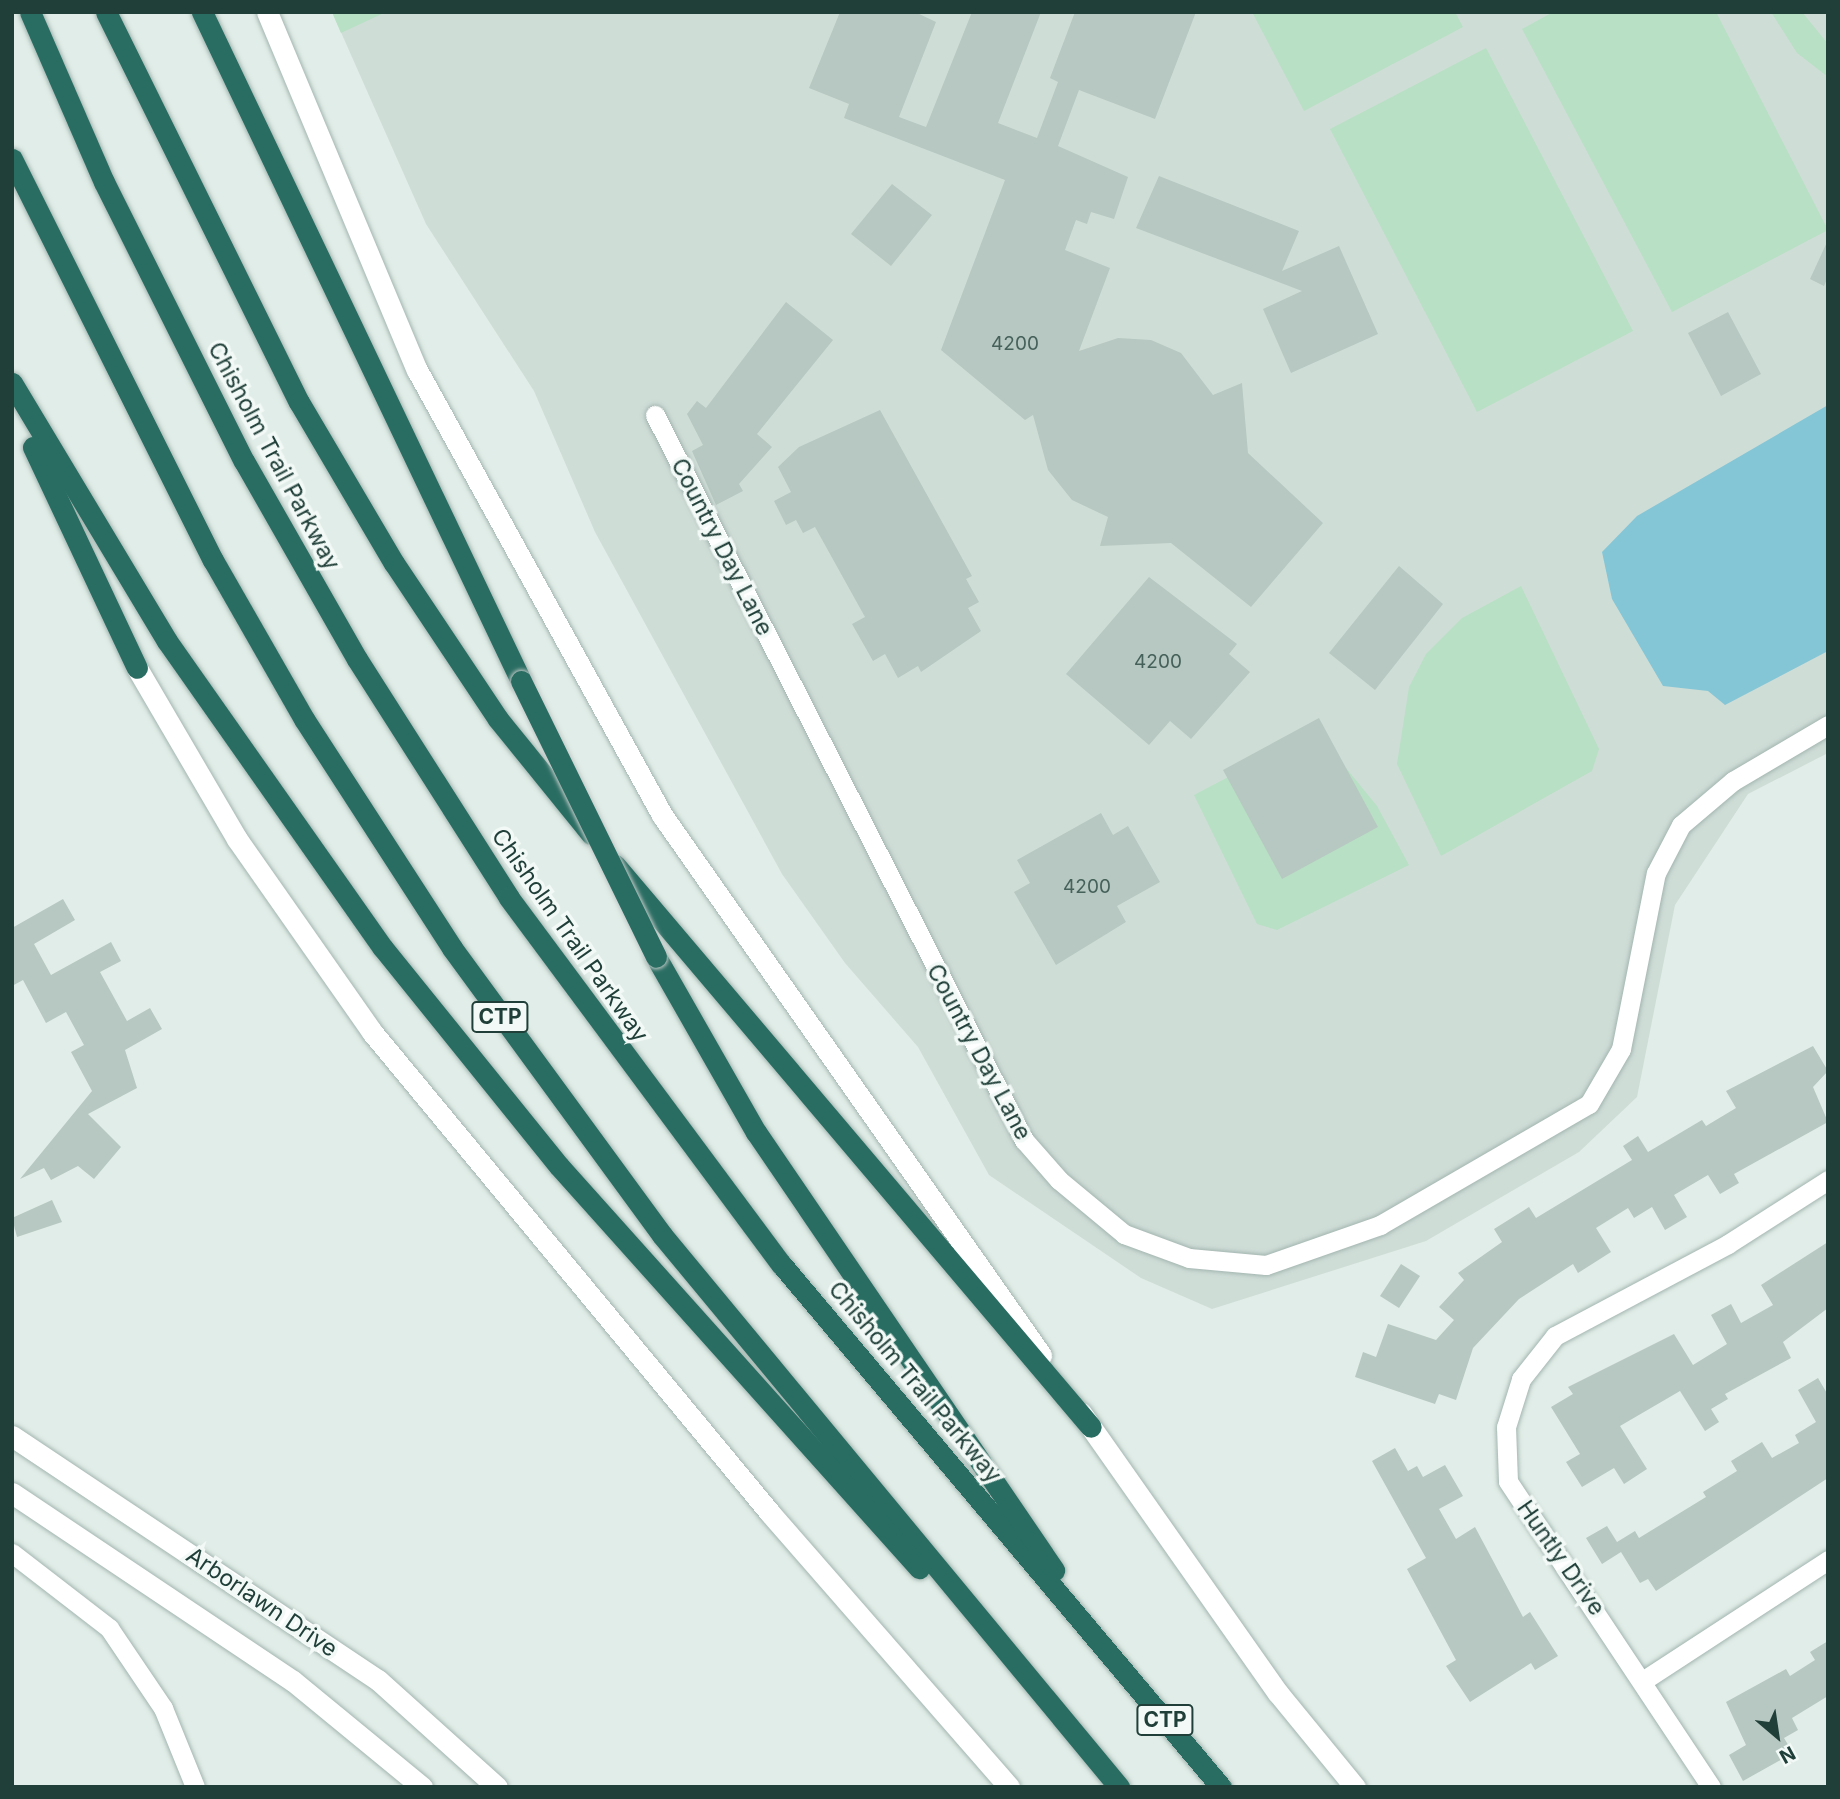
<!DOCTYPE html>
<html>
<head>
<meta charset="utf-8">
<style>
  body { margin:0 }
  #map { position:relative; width:1840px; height:1799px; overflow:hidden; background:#e1ede8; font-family:Inter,sans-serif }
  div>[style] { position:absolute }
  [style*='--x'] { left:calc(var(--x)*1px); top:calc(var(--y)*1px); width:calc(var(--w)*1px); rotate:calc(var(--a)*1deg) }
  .built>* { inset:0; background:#cfddd7 }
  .green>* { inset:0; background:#b8e0c4 }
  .water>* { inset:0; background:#85c6d6 }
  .building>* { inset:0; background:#b6c8c1 }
  .roads { filter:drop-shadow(0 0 2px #a3b5b0) drop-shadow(0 0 2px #a3b5b0) }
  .minor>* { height:19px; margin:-9.5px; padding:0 9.5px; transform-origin:9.5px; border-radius:9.5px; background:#fff }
  .secondary>* { height:21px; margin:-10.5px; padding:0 10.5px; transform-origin:10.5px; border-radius:10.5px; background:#fff }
  .motorway>* { height:21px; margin:-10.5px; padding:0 10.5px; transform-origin:10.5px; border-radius:10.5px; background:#296d62 }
  .bridges { filter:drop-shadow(0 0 2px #c1c9c7) drop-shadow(0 0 2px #c1c9c7) }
  .motorway-bridge>* { height:21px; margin:-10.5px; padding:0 10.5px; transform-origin:10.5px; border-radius:10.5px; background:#296d62 }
  span { translate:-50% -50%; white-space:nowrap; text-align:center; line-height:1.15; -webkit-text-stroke:7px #f2f9f6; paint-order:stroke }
  .number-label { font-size:19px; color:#46615a }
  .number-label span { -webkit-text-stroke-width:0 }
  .shield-label span { padding:2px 5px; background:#f2f9f6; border:2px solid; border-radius:5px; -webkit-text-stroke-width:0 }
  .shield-label { font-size:21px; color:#203f38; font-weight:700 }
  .street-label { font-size:23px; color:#203f38 }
  .frame { position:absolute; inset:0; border:14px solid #203f38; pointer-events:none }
  .north { position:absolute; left:1742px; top:1701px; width:70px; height:70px; -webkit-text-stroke:5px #f2f9f6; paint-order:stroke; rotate:151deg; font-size:19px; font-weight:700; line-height:28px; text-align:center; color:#203f38 }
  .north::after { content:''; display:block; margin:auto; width:24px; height:32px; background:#203f38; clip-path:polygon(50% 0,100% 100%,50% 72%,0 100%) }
</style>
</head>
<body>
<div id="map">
  <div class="built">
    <i style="clip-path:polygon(332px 12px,1828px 12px,1828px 753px,1748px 794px,1675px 905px,1637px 1097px,1579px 1152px,1426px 1241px,1212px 1309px,1141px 1278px,989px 1175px,918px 1047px,845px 963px,782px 874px,595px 532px,534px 391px,426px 224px)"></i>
  </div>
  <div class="green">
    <i style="clip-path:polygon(332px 12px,386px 12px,341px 33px)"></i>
    <i style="clip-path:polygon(1252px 12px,1455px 12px,1463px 27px,1304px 111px)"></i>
    <i style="clip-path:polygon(1553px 12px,1716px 12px,1828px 230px,1672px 312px,1522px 29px)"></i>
    <i style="clip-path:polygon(1771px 12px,1802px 12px,1828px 44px,1828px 77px,1797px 53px)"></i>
    <i style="clip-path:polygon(1486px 48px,1633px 331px,1477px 412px,1330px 129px)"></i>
    <i style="clip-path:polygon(1521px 586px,1599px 749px,1592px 771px,1441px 856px,1397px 764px,1409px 687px,1426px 654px,1462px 618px)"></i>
    <i style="clip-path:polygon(1255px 763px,1346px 768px,1377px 806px,1409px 865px,1277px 930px,1257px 924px,1194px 795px)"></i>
  </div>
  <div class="water">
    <i style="clip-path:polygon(1828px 405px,1828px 651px,1725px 705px,1708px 691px,1663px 686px,1612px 599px,1602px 552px,1637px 516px)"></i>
  </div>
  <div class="building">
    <i style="clip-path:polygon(840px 12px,915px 12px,936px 22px,899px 117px,926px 127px,972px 12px,1041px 12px,998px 123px,1037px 138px,1058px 82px,1050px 78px,1075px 12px,1196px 12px,1155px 119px,1079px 90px,1058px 146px,1128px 177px,1114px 219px,1091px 212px,1087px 224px,1076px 220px,1065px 250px,1110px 268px,1079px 351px,1118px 338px,1151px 340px,1181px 353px,1213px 395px,1242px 383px,1248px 453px,1323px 523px,1251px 607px,1171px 543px,1100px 546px,1108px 517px,1072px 500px,1048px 470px,1033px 415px,1025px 420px,941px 350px,1005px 180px,844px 118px,849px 104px,809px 88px)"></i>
    <i style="clip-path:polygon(1159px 176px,1299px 231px,1282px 271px,1339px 246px,1378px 334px,1291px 373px,1263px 309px,1302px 291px,1136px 228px)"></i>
    <i style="clip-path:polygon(892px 184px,932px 215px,891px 266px,851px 234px)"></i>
    <i style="clip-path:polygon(1828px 240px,1828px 277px,1824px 286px,1810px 279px)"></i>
    <i style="clip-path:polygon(786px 302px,833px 340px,757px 434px,772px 447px,739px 484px,743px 491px,716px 505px,692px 451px,703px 445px,687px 414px,697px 401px,706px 408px)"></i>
    <i style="clip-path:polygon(1728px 312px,1761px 374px,1721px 396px,1688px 333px)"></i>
    <i style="clip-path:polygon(880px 410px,972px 576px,966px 579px,979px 602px,968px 608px,981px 631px,921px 672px,918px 666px,898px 678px,885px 654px,873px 661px,852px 624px,865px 617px,815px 527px,803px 533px,796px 520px,786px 525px,774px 501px,791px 492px,778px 467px,799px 447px)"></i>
    <i style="clip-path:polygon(1399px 566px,1443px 604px,1375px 690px,1329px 653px)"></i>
    <i style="clip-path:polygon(1149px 577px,1237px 644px,1229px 654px,1250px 672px,1191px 739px,1170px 721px,1149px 745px,1066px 674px)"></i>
    <i style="clip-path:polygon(1319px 718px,1378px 827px,1282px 879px,1223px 770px)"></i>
    <i style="clip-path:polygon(1101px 813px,1113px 835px,1128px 826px,1160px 882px,1117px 906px,1126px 922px,1056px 965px,1014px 892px,1030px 883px,1017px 860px)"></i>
    <i style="clip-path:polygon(63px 899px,75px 920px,34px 944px,51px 975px,111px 942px,121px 961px,100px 972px,127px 1021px,150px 1008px,162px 1029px,125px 1050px,137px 1088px,88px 1114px,121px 1147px,94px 1179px,78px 1166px,51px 1180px,44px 1168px,20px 1179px,92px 1091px,71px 1052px,84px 1045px,66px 1012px,46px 1023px,23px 980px,12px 986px,12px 928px)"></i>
    <i style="clip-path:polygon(1813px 1046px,1828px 1071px,1813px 1087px,1828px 1122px,1734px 1174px,1739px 1183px,1720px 1194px,1708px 1175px,1674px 1195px,1687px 1217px,1665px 1230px,1652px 1207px,1634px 1218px,1628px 1208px,1596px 1228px,1611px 1252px,1578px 1273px,1573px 1264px,1519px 1299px,1473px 1348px,1456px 1400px,1439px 1394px,1435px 1404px,1355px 1377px,1363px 1352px,1376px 1357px,1388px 1324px,1436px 1340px,1454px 1320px,1439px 1307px,1464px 1280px,1458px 1273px,1502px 1242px,1494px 1229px,1529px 1207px,1536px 1218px,1632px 1160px,1623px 1146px,1638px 1136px,1648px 1152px,1702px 1120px,1706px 1126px,1736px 1108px,1726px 1091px)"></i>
    <i style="clip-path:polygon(52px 1200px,62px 1222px,17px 1237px,12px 1218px)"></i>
    <i style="clip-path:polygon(1828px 1242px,1828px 1308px,1783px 1342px,1791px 1358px,1725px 1394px,1728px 1399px,1711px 1409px,1719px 1422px,1705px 1431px,1680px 1391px,1620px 1426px,1647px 1469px,1624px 1484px,1614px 1468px,1582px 1487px,1566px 1462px,1580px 1454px,1551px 1407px,1573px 1394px,1568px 1387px,1674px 1334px,1693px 1365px,1727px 1344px,1711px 1315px,1731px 1304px,1741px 1323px,1773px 1305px,1761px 1285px)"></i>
    <i style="clip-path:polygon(1401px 1264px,1420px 1276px,1399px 1308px,1380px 1296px)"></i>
    <i style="clip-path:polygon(1818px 1378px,1828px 1395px,1828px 1478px,1656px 1591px,1648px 1579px,1640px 1583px,1621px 1552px,1602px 1564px,1586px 1538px,1607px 1526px,1617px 1542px,1635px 1531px,1639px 1538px,1706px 1497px,1703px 1492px,1737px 1471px,1731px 1461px,1762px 1442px,1772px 1458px,1799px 1443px,1795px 1435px,1816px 1422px,1798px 1390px)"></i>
    <i style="clip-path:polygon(1395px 1448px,1408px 1471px,1417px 1466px,1423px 1477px,1445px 1465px,1463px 1496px,1439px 1509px,1456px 1539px,1475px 1527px,1523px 1617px,1530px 1612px,1558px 1656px,1535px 1670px,1531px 1663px,1470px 1702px,1446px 1666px,1456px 1660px,1407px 1569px,1426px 1558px,1372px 1461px)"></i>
    <i style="clip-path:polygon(1828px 1641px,1828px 1696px,1792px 1718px,1798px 1730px,1784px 1738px,1793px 1753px,1743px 1781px,1729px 1755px,1746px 1745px,1726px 1702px,1786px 1669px,1790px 1676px,1815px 1660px,1810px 1652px)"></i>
  </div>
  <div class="roads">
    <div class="minor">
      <i style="--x:655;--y:415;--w:814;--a:63.03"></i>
      <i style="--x:1024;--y:1140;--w:53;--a:48.8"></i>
      <i style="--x:1059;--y:1180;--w:85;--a:39.7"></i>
      <i style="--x:1124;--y:1234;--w:69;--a:20.3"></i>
      <i style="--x:1189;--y:1258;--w:77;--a:5.2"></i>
      <i style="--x:1266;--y:1265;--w:121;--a:-19.3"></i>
      <i style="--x:1380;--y:1225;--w:241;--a:-30.1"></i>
      <i style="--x:1589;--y:1104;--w:64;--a:-59.8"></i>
      <i style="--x:1621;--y:1049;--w:179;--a:-78.8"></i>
      <i style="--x:1656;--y:873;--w:54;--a:-62.5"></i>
      <i style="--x:1681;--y:825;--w:68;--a:-40.2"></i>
      <i style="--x:1733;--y:781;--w:110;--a:-30.5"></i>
      <i style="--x:12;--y:1553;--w:123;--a:37.7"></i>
      <i style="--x:109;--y:1628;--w:97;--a:56"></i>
      <i style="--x:163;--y:1708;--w:85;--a:67.9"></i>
      <i style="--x:1644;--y:1680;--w:220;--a:-33.1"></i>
      <i style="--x:1711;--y:1787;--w:367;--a:-123.6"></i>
      <i style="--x:1508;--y:1481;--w:54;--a:-92.1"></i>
      <i style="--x:1506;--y:1427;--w:50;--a:-72.6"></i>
      <i style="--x:1521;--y:1379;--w:55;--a:-51.7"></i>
      <i style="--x:1555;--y:1336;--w:196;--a:-28"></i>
      <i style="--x:1728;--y:1244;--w:119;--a:-32.6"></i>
    </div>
    <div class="secondary">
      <i style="--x:267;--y:12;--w:388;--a:67.3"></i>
      <i style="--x:417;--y:370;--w:508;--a:61.16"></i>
      <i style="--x:662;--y:815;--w:660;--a:54.94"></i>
      <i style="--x:137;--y:668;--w:198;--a:59.7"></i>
      <i style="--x:237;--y:839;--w:236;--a:55"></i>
      <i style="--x:372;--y:1032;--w:624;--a:50.39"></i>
      <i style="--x:770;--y:1513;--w:364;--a:48.9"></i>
      <i style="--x:1081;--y:1413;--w:342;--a:54.9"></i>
      <i style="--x:1278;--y:1693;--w:122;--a:50.7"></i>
      <i style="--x:12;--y:1436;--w:440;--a:33.7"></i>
      <i style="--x:378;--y:1680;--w:160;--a:42"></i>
      <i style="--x:12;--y:1493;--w:338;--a:33.8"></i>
      <i style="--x:293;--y:1681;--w:167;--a:39.4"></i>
    </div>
    <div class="motorway">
      <i style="--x:30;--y:12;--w:185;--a:66.5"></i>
      <i style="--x:104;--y:182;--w:312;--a:63.4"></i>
      <i style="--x:244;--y:461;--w:228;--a:60.3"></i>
      <i style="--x:357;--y:659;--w:283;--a:57.5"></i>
      <i style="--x:509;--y:898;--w:457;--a:53.4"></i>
      <i style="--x:782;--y:1265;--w:682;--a:49.94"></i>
      <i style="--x:106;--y:12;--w:435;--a:63.7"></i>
      <i style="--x:299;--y:402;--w:187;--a:59.5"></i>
      <i style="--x:394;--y:563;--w:187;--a:56.3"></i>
      <i style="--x:498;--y:719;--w:148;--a:51"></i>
      <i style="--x:202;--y:12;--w:741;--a:64.51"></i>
      <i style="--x:12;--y:159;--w:449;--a:63.4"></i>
      <i style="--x:213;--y:560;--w:183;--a:60.2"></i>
      <i style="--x:304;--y:719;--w:273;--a:57.1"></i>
      <i style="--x:452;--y:948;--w:356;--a:53.8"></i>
      <i style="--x:662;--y:1235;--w:717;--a:50.38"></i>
      <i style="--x:12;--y:383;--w:301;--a:59"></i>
      <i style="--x:167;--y:641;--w:375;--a:54.9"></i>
      <i style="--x:383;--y:948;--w:280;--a:51.1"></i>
      <i style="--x:559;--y:1166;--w:540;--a:48.15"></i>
      <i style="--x:33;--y:447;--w:244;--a:64.8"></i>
      <i style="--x:615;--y:865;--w:736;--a:49.74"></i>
      <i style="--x:656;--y:957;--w:202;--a:60.3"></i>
      <i style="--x:756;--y:1132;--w:530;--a:55.77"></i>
    </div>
  </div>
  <div class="bridges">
    <div class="motorway-bridge">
      <i style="--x:521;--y:681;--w:307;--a:63.9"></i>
    </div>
  </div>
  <div class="number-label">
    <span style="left:1015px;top:344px">4200</span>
    <span style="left:1158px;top:662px">4200</span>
    <span style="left:1087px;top:887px">4200</span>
  </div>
  <div class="shield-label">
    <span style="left:500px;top:1017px">CTP</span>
    <span style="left:1165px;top:1720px">CTP</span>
  </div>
  <div class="street-label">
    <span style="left:274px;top:456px;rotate:62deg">Chisholm Trail Parkway</span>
    <span style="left:722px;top:547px;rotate:63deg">Country Day Lane</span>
    <span style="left:570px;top:935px;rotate:55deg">Chisholm Trail Parkway</span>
    <span style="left:979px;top:1052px;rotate:62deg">Country Day Lane</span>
    <span style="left:915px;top:1382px;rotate:50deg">Chisholm Trail Parkway</span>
    <span style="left:1561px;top:1558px;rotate:55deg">Huntly Drive</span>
    <span style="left:262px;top:1602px;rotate:34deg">Arborlawn Drive</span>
  </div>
  <div class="frame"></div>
  <div class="north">N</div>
</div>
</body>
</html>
